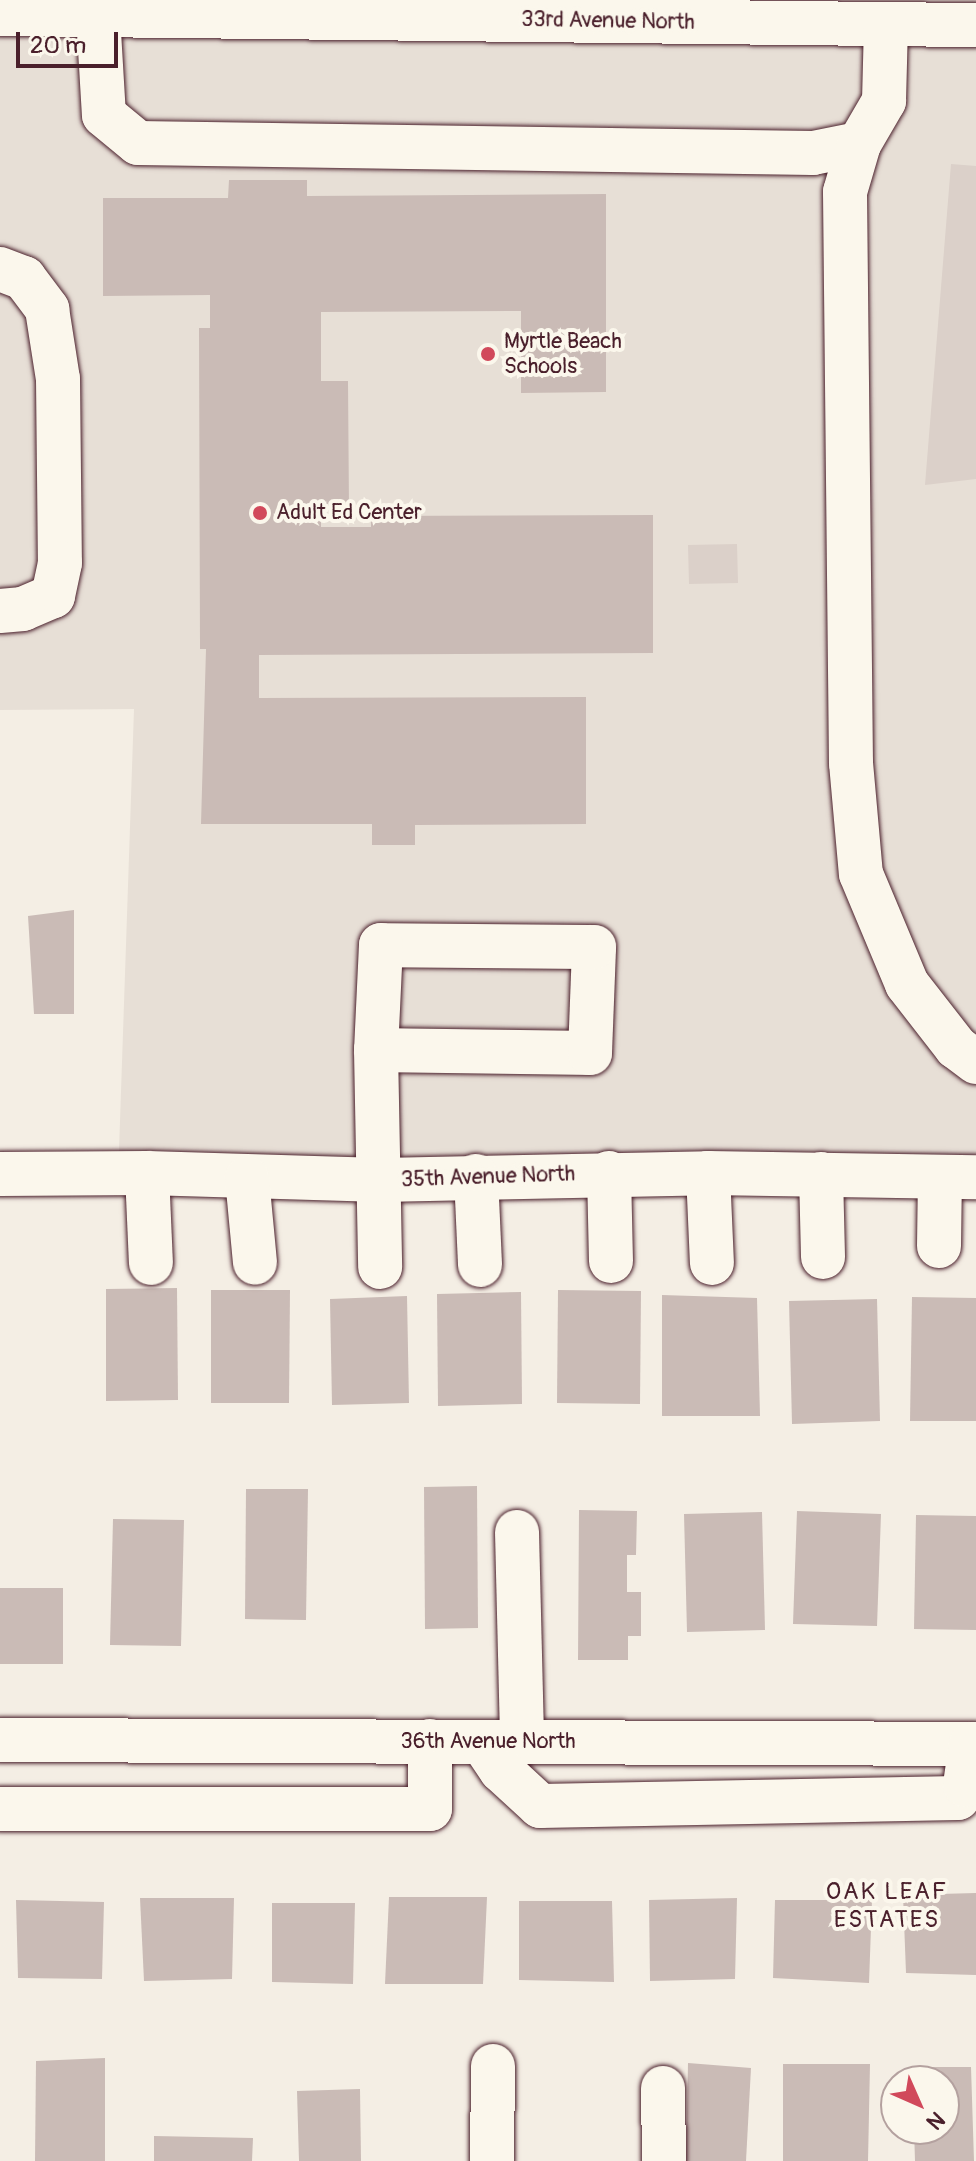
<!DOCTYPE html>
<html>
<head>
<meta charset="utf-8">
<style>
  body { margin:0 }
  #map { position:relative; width:976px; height:2161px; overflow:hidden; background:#f4eee4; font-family:Pangolin,sans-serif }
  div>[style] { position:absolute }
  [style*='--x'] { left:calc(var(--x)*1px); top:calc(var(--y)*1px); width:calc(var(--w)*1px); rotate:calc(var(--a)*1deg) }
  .built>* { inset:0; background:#e7dfd6 }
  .green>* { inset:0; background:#dbd0c9 }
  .building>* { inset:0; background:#cabbb6 }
  .roads { filter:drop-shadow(0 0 2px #4a1f2b) drop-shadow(0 0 2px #4a1f2b) }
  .minor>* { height:44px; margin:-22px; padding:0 22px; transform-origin:22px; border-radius:22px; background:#fbf7ec }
  .dots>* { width:22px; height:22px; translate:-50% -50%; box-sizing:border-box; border:4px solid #fbf7ec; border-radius:50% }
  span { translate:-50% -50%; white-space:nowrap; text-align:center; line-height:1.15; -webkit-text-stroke:8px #fbf7ec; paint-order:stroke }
  .street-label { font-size:22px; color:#4a1f2b }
  .poi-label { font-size:22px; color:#4a1f2b }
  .left { translate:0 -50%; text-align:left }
  .neighbourhood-label { font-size:24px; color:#4a1f2b; letter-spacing:2px }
  .north { position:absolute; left:880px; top:2065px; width:80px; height:80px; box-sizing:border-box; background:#fbf7ec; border:2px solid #b4a19f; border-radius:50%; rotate:135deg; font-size:22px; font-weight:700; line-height:32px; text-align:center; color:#4a1f2b }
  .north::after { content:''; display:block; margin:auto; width:28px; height:36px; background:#d1495b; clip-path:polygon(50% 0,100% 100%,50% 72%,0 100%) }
  .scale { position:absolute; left:16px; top:32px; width:102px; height:36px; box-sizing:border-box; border:4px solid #4a1f2b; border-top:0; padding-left:10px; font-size:24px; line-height:28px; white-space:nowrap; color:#4a1f2b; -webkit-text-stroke:6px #fbf7ec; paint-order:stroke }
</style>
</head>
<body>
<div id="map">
  <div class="built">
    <i style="clip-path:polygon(0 0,976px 0,976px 1169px,118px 1180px,134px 709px,0 710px)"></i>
  </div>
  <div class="green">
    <i style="clip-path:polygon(951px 164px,976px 166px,976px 479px,925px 485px)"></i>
    <i style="clip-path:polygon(737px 544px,738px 583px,689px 584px,688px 545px)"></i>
  </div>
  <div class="building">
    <i style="clip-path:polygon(229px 180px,307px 180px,307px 196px,606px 194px,606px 392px,521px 393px,521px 311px,321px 312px,321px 381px,348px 381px,349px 510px,321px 511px,321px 527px,371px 527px,371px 516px,653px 515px,653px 653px,259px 655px,259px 698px,586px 697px,586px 824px,415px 825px,415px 845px,372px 845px,372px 824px,201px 824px,206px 649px,200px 649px,199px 328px,210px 328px,210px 295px,103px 296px,103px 198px,228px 198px)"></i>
    <i style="clip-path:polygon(74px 910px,74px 1014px,34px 1014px,28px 916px)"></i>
    <i style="clip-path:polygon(177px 1288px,178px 1400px,106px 1401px,106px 1289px)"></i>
    <i style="clip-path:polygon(211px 1290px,290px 1290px,289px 1403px,211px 1403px)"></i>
    <i style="clip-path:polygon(558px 1290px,641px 1291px,640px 1404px,557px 1403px)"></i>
    <i style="clip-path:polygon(521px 1292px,522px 1404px,438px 1406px,437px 1294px)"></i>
    <i style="clip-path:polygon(662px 1295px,757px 1298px,760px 1416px,662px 1416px)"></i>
    <i style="clip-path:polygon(407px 1296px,409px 1403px,332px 1405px,330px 1299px)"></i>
    <i style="clip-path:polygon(912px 1297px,976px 1298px,976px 1421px,910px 1421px)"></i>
    <i style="clip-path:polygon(877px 1299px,880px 1421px,792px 1424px,789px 1301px)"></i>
    <i style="clip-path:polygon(477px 1486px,478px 1628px,425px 1629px,424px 1487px)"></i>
    <i style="clip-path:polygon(246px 1489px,308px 1489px,306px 1620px,245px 1619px)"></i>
    <i style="clip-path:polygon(579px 1510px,637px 1511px,636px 1555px,627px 1555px,627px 1592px,641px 1592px,641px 1636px,628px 1636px,628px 1660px,578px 1660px)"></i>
    <i style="clip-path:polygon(797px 1511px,881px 1514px,877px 1626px,793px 1624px)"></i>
    <i style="clip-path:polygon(762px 1512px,765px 1630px,687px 1632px,684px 1514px)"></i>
    <i style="clip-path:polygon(916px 1515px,976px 1516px,976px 1630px,914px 1629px)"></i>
    <i style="clip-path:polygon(113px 1519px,184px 1520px,181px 1646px,110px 1645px)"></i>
    <i style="clip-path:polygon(0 1588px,63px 1588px,63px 1664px,0 1664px)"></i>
    <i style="clip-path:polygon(976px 1893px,976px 1975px,906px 1973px,903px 1895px)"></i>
    <i style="clip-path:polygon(389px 1897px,487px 1897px,483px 1984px,385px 1984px)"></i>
    <i style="clip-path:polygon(140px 1898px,234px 1898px,232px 1979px,144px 1981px)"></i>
    <i style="clip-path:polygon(737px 1898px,735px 1979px,650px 1981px,649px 1900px)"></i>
    <i style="clip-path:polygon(16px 1900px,104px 1902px,102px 1979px,18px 1978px)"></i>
    <i style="clip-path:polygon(775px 1900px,872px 1900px,869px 1983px,773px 1978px)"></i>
    <i style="clip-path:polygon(519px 1901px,612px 1901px,614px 1982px,519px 1980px)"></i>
    <i style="clip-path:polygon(272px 1903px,355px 1903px,353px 1984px,272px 1982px)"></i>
    <i style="clip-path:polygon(105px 2058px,105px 2161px,35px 2161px,36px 2061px)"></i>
    <i style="clip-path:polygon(688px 2063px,751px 2068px,746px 2161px,686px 2161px)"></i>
    <i style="clip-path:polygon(783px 2064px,870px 2064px,868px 2161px,783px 2161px)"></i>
    <i style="clip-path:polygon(913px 2067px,971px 2067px,974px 2161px,915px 2161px,914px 2129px,944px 2129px,944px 2081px,913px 2081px)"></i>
    <i style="clip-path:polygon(360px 2089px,361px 2161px,299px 2161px,297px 2091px)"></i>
    <i style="clip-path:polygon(154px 2136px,253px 2138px,252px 2161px,154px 2161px)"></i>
  </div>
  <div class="roads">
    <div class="minor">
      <i style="--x:0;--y:14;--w:976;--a:0.65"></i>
      <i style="--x:98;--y:15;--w:100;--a:86.6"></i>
      <i style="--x:104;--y:115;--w:44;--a:39.5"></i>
      <i style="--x:138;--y:143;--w:675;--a:0.85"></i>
      <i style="--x:813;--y:153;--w:47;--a:-11.1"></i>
      <i style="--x:859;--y:144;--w:50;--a:-59.8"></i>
      <i style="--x:884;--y:101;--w:77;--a:-88.5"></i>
      <i style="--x:859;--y:144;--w:50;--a:106.3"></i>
      <i style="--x:845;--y:192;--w:571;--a:89.4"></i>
      <i style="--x:851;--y:763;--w:111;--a:84.9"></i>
      <i style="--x:861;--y:874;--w:119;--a:67.3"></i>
      <i style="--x:907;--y:984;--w:80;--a:52.1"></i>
      <i style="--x:956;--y:1047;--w:25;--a:37"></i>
      <i style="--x:0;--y:269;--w:26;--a:21"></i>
      <i style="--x:24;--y:278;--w:39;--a:53"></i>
      <i style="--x:47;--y:309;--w:71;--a:81.1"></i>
      <i style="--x:58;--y:379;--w:184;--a:89.4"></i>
      <i style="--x:60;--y:563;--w:34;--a:102"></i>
      <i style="--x:53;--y:596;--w:33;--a:157"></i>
      <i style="--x:23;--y:609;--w:23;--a:175"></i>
      <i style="--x:376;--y:1050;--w:214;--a:0.8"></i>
      <i style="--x:590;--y:1053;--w:106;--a:-87.8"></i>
      <i style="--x:594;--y:947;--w:213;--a:-179.5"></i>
      <i style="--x:381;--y:945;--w:105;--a:92.7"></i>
      <i style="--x:376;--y:1050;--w:217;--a:88.9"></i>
      <i style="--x:147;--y:1173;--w:90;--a:87.5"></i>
      <i style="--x:609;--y:1173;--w:88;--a:88.7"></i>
      <i style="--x:708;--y:1173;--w:90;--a:87.5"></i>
      <i style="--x:0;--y:1174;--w:147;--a:-0.4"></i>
      <i style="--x:147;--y:1173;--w:234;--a:1.7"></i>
      <i style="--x:381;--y:1180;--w:327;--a:-1.2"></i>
      <i style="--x:708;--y:1173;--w:268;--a:0.9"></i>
      <i style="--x:821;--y:1174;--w:83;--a:88.6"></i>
      <i style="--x:476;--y:1176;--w:89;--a:87.4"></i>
      <i style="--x:247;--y:1178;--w:85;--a:84.6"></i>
      <i style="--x:939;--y:1246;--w:69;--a:-89.2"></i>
      <i style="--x:517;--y:1532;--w:210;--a:88.6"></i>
      <i style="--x:0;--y:1740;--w:976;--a:0.23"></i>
      <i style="--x:482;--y:1742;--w:34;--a:56"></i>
      <i style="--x:501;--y:1770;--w:53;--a:42.7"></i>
      <i style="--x:540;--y:1806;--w:418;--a:-1.1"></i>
      <i style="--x:958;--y:1798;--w:15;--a:-62"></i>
      <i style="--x:965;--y:1785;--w:41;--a:-81.7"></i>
      <i style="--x:0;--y:1809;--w:430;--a:0"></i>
      <i style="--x:430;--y:1809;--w:68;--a:-90"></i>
      <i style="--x:663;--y:2088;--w:73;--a:89.2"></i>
      <i style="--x:492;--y:2161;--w:95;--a:-89.4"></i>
    </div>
  </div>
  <div class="dots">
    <i style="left:488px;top:354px;background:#d1495b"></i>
    <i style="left:260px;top:513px;background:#d1495b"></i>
  </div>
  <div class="street-label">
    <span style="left:608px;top:21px;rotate:1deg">33rd Avenue North</span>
    <span style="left:488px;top:1177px;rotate:-2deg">35th Avenue North</span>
    <span style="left:488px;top:1742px">36th Avenue North</span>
  </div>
  <div class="poi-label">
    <span class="left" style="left:504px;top:354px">Myrtle Beach<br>Schools</span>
    <span class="left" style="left:276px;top:513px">Adult Ed Center</span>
  </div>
  <div class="neighbourhood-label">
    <span style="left:887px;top:1906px">OAK LEAF<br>ESTATES</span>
  </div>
  <div class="north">N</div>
  <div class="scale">20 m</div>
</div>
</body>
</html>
